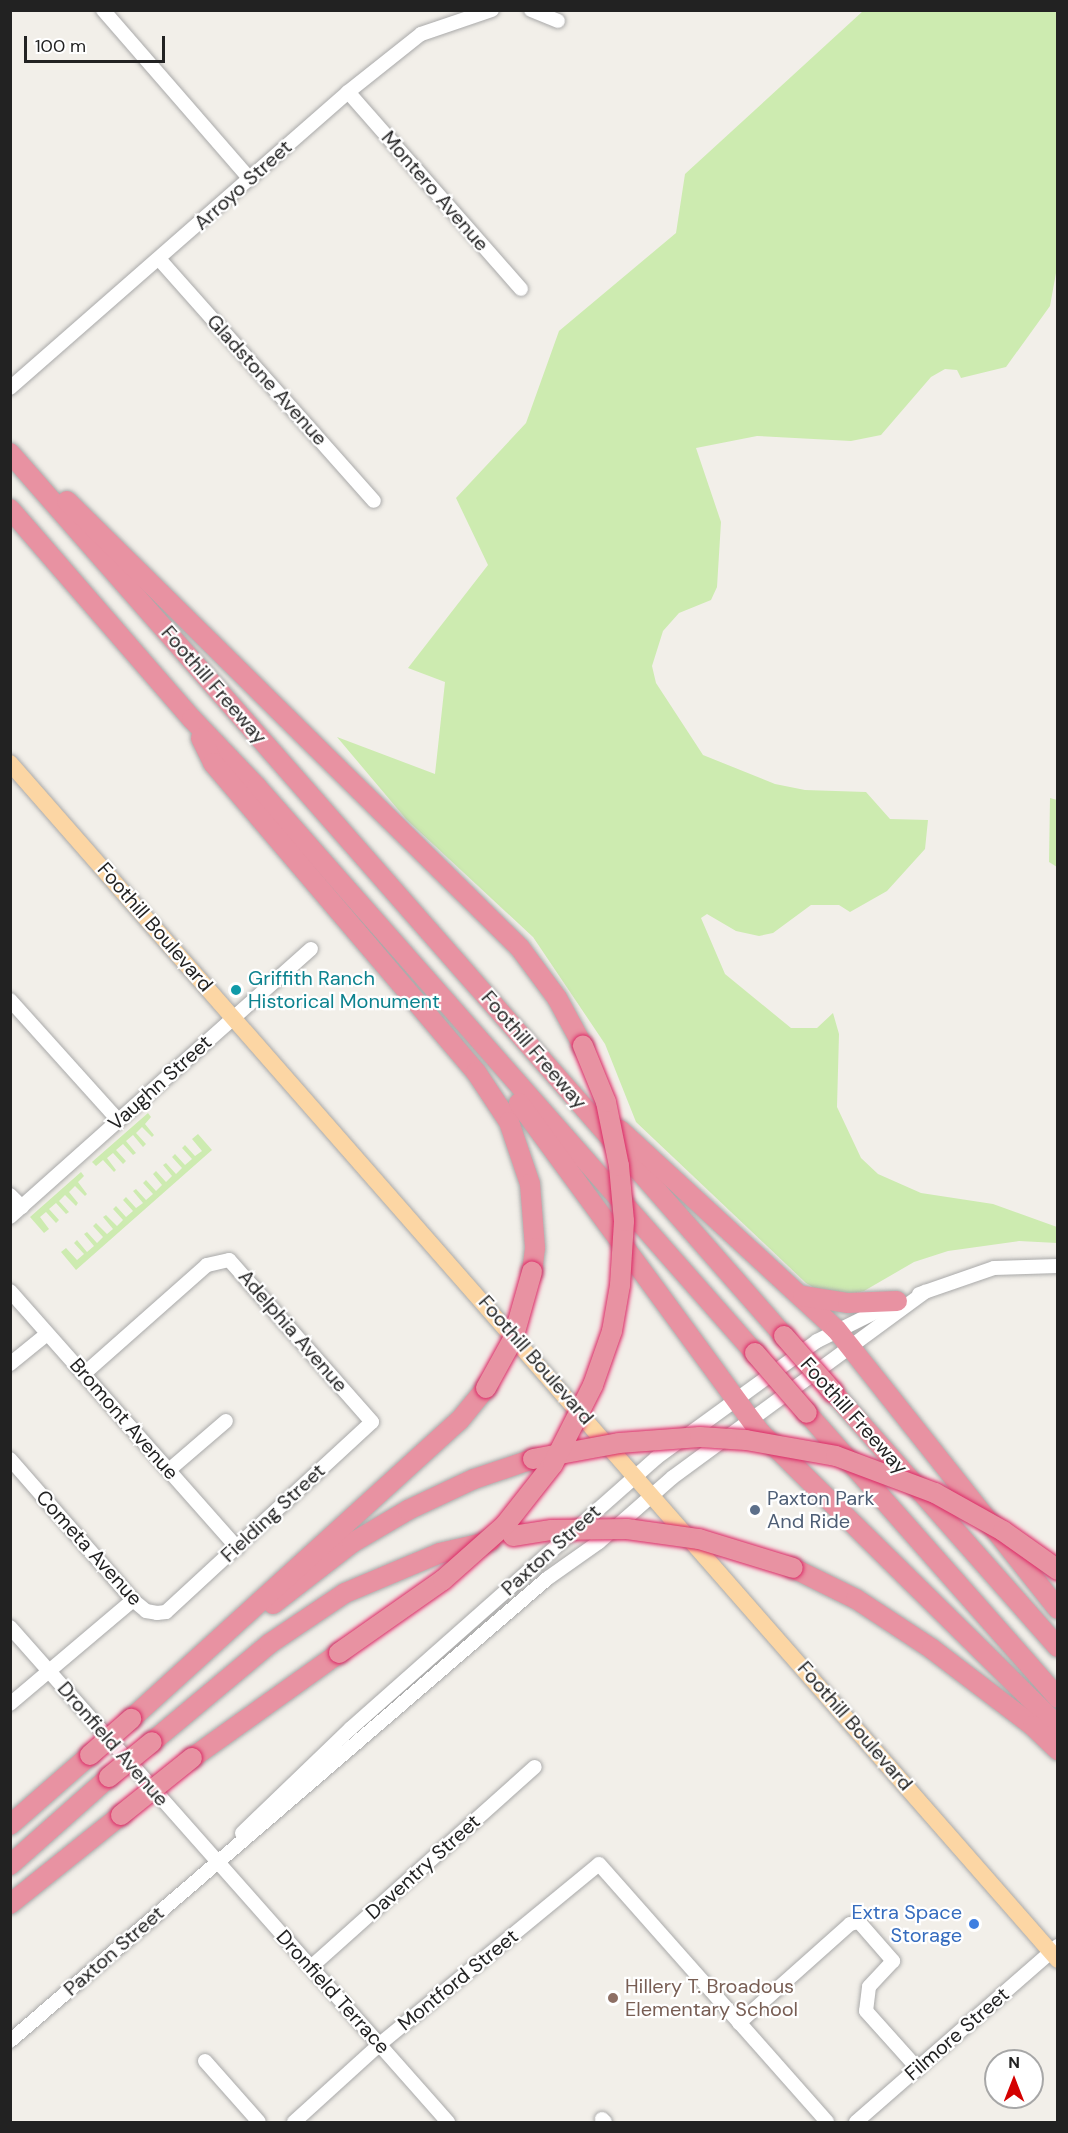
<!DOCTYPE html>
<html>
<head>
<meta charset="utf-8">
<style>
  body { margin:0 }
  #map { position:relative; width:1068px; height:2133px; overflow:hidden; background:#f2efe9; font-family:"DM Sans",sans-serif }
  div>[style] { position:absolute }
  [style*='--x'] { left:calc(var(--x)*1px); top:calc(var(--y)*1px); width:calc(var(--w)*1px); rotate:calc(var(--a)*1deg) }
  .grass>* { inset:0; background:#cdebb0 }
  .roads { filter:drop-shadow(0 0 2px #a9a9a9) drop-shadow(0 0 2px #a9a9a9) }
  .minor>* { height:14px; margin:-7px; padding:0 7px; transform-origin:7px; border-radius:7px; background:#fff }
  .major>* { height:16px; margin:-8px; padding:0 8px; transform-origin:8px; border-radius:8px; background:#fcd6a4 }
  .highway>* { height:20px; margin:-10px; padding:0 10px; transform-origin:10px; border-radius:10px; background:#e892a2 }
  .bridges { filter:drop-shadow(0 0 2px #dc2a67) drop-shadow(0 0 2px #dc2a67) }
  .highway-bridge>* { height:20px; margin:-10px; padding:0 10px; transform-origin:10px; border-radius:10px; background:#e892a2 }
  .dots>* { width:16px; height:16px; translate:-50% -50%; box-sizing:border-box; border:3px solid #fff; border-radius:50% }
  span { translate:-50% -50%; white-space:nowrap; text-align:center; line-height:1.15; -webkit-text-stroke:4.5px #fff; paint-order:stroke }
  .street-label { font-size:20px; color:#222 }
  .culture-label { font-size:20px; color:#0d838f }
  .left { translate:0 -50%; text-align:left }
  .service-label { font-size:20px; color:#4e5e75 }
  .shop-label { font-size:20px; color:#366cbe }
  .right { translate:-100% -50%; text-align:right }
  .education-label { font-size:20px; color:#785e54 }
  .frame { position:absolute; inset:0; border:12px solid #222; pointer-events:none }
  .north { position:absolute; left:984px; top:2049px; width:60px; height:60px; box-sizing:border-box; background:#fff; border:2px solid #a7a7a7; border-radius:50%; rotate:0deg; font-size:16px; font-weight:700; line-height:24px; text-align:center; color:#222 }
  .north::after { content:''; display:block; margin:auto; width:21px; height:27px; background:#d40000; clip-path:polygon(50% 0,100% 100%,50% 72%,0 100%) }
  .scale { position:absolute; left:24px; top:36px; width:141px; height:27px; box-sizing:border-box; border:3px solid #222; border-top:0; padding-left:8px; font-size:18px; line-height:21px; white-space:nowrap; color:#222; -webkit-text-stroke:4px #fff; paint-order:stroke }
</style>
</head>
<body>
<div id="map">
  <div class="grass">
    <i style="clip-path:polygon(863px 11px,1057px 11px,1058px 262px,1050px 306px,1006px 367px,961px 378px,957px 370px,945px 369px,931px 377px,881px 435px,851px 441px,757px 436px,696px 448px,721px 522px,717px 587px,711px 600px,679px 613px,663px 631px,652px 666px,656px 683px,703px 755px,775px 784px,805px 790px,866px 792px,890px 819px,928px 820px,925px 849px,887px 891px,850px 912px,839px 905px,811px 905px,773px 933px,759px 936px,736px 931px,707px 914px,701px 918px,725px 974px,791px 1028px,817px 1028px,833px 1013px,839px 1034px,837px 1107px,861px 1158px,878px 1174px,921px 1193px,993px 1204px,1057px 1227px,1057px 1243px,1019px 1241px,948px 1251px,914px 1262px,864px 1291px,848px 1295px,823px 1293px,806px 1283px,636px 1122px,605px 1044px,533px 937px,406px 819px,337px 737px,435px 774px,445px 682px,408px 668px,488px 565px,456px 498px,526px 423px,559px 331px,676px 233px,685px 174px)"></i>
    <i style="clip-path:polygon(1050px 798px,1057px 800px,1057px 867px,1049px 862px)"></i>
    <i style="clip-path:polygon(148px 1113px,151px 1117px,145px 1124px,154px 1135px,152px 1137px,142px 1127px,136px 1133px,146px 1144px,143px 1147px,133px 1135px,126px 1141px,136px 1153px,133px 1155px,123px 1144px,116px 1150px,126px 1161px,123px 1164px,113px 1153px,107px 1158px,116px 1170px,114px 1172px,103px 1160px,96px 1166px,92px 1162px)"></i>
    <i style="clip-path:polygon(198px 1134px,212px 1150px,76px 1270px,61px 1252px,66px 1248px,77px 1260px,84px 1254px,74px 1243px,77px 1240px,87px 1252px,94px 1246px,84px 1234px,87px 1232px,97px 1243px,103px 1237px,93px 1226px,96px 1223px,107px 1234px,113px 1229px,103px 1217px,106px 1215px,117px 1226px,123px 1220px,113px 1209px,116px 1206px,126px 1217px,133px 1211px,123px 1200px,126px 1197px,136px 1208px,143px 1203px,133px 1191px,136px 1189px,146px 1200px,153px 1194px,143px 1183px,146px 1180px,156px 1191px,162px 1185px,153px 1174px,156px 1171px,166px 1182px,172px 1176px,163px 1165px,166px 1163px,176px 1174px,182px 1168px,172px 1157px,175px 1154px,185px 1165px,192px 1159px,182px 1148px,185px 1145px,195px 1156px,202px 1151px,192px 1139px)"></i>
    <i style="clip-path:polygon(81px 1172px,84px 1176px,78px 1182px,87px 1194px,85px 1196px,75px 1186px,69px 1192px,78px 1203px,76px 1206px,65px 1195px,59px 1201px,69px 1212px,66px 1214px,56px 1203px,49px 1209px,59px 1220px,56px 1223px,46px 1212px,40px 1217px,49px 1229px,44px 1233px,30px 1217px)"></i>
  </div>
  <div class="roads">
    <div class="minor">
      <i style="--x:103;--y:10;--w:224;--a:49"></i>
      <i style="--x:531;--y:10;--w:29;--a:22"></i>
      <i style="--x:348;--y:92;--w:262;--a:48.7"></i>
      <i style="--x:160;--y:260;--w:322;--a:48.4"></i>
      <i style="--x:10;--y:388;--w:449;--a:-41.2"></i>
      <i style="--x:348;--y:92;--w:93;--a:-38.5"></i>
      <i style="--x:421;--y:34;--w:75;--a:-18.7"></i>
      <i style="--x:10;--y:1000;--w:161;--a:48"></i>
      <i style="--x:10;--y:1195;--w:17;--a:45"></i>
      <i style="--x:10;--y:1217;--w:403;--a:-41.7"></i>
      <i style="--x:10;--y:1291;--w:343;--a:48.5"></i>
      <i style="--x:919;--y:1294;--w:79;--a:-19.1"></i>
      <i style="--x:994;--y:1268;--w:64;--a:-1.8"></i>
      <i style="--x:10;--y:1364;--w:48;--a:-39"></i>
      <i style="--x:10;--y:1459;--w:187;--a:48.9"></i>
      <i style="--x:133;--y:1600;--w:17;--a:40"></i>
      <i style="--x:146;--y:1611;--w:11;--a:10"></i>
      <i style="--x:157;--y:1613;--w:9;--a:-6"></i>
      <i style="--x:166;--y:1612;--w:280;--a:-42.7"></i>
      <i style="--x:372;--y:1422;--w:216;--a:-131.4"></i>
      <i style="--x:229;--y:1260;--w:23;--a:167"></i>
      <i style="--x:207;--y:1265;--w:163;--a:138.5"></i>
      <i style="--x:169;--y:1470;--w:75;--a:-40.7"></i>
      <i style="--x:10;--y:1627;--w:661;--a:48.5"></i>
      <i style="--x:10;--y:1704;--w:161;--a:-40.2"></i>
      <i style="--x:242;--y:1833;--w:151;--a:-43.9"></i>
      <i style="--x:351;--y:1728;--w:407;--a:-41.5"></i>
      <i style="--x:656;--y:1458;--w:199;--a:-36"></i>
      <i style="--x:817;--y:1341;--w:81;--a:-26.3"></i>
      <i style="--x:311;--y:1967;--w:300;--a:-41.8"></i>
      <i style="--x:739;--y:2023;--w:149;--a:-41.7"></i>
      <i style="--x:850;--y:1924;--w:9;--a:-13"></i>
      <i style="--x:859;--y:1922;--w:52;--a:48.9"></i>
      <i style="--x:893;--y:1961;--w:35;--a:133"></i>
      <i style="--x:869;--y:1987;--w:24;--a:97"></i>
      <i style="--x:866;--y:2011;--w:78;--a:48.1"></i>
      <i style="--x:10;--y:2041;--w:710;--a:-40.72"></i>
      <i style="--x:548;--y:1578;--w:62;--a:-35.2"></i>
      <i style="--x:599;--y:1542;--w:98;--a:-41.3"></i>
      <i style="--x:673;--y:1477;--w:313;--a:-36.3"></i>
      <i style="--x:205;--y:2061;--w:81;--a:48.5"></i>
      <i style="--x:602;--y:2119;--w:4;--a:45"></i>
      <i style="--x:294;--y:2122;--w:116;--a:-42.2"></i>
      <i style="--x:380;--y:2044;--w:283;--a:-39.4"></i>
      <i style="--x:599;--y:1864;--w:344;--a:48.5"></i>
      <i style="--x:856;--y:2122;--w:268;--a:-41.1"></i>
    </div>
    <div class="major">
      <i style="--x:10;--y:763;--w:1591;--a:48.8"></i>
    </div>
    <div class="highway">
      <i style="--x:10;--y:453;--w:1174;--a:48.76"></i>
      <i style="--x:67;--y:501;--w:636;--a:44.62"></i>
      <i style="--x:520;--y:948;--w:62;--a:53.5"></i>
      <i style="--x:557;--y:998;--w:55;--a:61.6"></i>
      <i style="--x:10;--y:509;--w:278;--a:49.1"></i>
      <i style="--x:192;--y:719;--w:94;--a:46.3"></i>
      <i style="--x:257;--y:787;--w:754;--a:48.66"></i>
      <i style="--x:201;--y:738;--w:28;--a:64"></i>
      <i style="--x:213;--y:763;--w:406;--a:49.6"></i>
      <i style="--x:476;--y:1072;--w:60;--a:56.6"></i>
      <i style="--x:509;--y:1122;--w:65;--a:71.3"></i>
      <i style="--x:530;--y:1184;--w:64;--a:85.5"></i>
      <i style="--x:535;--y:1248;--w:24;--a:97"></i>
      <i style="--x:519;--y:1103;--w:408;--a:53.8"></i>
      <i style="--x:760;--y:1432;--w:419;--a:44.6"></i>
      <i style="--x:620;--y:1130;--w:294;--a:42.7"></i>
      <i style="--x:836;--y:1329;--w:357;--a:51.6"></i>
      <i style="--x:803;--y:1296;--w:46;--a:8.8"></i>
      <i style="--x:848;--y:1303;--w:49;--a:-2.3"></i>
      <i style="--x:833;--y:1392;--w:340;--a:48.6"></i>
      <i style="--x:807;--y:1413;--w:380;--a:48.6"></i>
      <i style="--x:793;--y:1568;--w:70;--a:26.2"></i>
      <i style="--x:856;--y:1599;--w:91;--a:33.3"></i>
      <i style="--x:932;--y:1649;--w:127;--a:37.3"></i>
      <i style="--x:1033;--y:1726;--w:35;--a:44"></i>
      <i style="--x:273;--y:1604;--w:100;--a:-37.7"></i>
      <i style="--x:352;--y:1543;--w:65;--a:-30.5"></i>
      <i style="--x:408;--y:1510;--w:73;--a:-25.2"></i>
      <i style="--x:474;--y:1479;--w:62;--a:-18.7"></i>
      <i style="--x:131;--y:1719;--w:443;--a:-42.3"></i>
      <i style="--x:459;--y:1421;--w:43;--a:-50.7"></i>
      <i style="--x:152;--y:1742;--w:153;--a:-39.9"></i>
      <i style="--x:269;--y:1644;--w:92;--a:-33.9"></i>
      <i style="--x:345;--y:1593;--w:103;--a:-22.8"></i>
      <i style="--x:440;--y:1553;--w:52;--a:-13.2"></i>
      <i style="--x:192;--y:1758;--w:181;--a:-35.5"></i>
      <i style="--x:10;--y:1825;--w:106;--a:-41.2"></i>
      <i style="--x:10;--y:1865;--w:132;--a:-41.6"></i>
      <i style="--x:10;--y:1904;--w:142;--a:-38.7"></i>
    </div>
  </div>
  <div class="bridges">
    <div class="highway-bridge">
      <i style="--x:784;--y:1336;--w:74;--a:48.8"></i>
      <i style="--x:755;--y:1353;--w:79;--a:49.1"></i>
      <i style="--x:486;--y:1388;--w:56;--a:-61.1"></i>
      <i style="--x:513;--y:1339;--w:70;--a:-74.2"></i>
      <i style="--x:533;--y:1459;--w:87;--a:-10.5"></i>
      <i style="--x:619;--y:1443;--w:81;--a:-4.2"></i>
      <i style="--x:700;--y:1437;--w:46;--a:3.7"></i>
      <i style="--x:746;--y:1440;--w:91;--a:10.1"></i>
      <i style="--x:836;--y:1456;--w:106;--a:20.5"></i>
      <i style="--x:935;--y:1493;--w:78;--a:29.2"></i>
      <i style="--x:1003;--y:1531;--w:67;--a:35.3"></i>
      <i style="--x:513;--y:1536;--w:39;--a:-9"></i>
      <i style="--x:552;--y:1530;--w:75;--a:-0.8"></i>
      <i style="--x:627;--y:1529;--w:73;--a:7.9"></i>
      <i style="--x:699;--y:1539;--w:98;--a:17.1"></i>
      <i style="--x:339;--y:1653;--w:127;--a:-35.1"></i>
      <i style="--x:443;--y:1580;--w:83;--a:-41.6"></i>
      <i style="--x:505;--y:1525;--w:78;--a:-51.8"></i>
      <i style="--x:553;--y:1464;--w:89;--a:-63.1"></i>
      <i style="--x:593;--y:1385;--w:57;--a:-70.6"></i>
      <i style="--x:612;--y:1331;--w:47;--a:-80.1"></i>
      <i style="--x:620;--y:1285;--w:64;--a:-86.4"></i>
      <i style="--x:624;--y:1221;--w:55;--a:-95.2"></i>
      <i style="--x:619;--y:1166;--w:65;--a:-101.5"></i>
      <i style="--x:606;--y:1102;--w:61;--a:-112.3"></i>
      <i style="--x:90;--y:1755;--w:55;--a:-41.3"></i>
      <i style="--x:109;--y:1777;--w:55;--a:-39.1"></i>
      <i style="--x:121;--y:1815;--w:91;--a:-38.8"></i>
    </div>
  </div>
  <div class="dots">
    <i style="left:236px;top:990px;background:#0f9aa8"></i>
    <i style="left:755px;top:1510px;background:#5c6f8a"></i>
    <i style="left:974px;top:1924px;background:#3f7fe0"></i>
    <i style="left:613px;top:1998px;background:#8d6e63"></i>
  </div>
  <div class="street-label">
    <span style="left:243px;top:185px;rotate:-42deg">Arroyo Street</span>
    <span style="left:435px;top:191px;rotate:49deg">Montero Avenue</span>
    <span style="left:267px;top:380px;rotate:48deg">Gladstone Avenue</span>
    <span style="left:214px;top:685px;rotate:49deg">Foothill Freeway</span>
    <span style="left:155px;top:927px;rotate:49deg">Foothill Boulevard</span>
    <span style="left:534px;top:1050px;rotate:49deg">Foothill Freeway</span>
    <span style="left:160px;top:1083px;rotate:-42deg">Vaughn Street</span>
    <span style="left:293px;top:1331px;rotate:49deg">Adelphia Avenue</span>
    <span style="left:536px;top:1360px;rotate:49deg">Foothill Boulevard</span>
    <span style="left:854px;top:1416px;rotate:48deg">Foothill Freeway</span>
    <span style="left:124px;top:1419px;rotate:49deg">Bromont Avenue</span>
    <span style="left:273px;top:1513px;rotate:-43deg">Fielding Street</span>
    <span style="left:89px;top:1548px;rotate:48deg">Cometa Avenue</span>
    <span style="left:551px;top:1550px;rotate:-42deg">Paxton Street</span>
    <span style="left:855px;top:1726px;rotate:49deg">Foothill Boulevard</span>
    <span style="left:113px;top:1744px;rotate:49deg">Dronfield Avenue</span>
    <span style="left:423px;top:1867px;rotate:-42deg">Daventry Street</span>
    <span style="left:114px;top:1951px;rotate:-41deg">Paxton Street</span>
    <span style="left:458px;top:1980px;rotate:-39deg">Montford Street</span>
    <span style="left:333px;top:1992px;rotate:48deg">Dronfield Terrace</span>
    <span style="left:957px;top:2034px;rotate:-41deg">Filmore Street</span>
  </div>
  <div class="culture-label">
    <span class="left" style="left:248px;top:990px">Griffith Ranch<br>Historical Monument</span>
  </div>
  <div class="service-label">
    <span class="left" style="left:767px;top:1510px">Paxton Park<br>And Ride</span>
  </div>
  <div class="shop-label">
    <span class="right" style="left:962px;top:1924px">Extra Space<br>Storage</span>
  </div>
  <div class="education-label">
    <span class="left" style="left:625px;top:1998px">Hillery T. Broadous<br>Elementary School</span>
  </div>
  <div class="frame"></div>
  <div class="north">N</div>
  <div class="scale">100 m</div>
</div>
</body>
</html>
